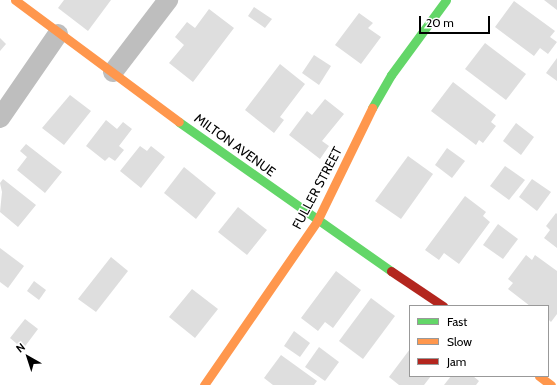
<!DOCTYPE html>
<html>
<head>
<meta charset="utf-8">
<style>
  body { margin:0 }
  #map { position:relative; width:557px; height:385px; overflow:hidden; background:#fff; font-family:Cabin,sans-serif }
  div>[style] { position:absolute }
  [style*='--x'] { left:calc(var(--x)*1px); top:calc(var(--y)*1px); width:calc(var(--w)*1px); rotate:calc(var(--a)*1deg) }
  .building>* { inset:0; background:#dedede }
  .street>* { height:20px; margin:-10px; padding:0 10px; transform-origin:10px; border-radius:10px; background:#bebebe }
  .fast>* { height:9px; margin:-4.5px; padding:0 4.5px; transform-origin:4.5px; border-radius:4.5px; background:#63d668 }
  .slow>* { height:9px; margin:-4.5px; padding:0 4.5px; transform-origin:4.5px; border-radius:4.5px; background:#ff974d }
  .jam>* { height:9px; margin:-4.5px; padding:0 4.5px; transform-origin:4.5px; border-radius:4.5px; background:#b3261e }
  span { translate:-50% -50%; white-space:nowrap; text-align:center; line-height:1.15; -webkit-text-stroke:3px #fff; paint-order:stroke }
  .street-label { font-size:13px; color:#000 }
  .legend { position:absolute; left:409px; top:305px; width:140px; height:72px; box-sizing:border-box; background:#fff; border:1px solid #999; margin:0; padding:5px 7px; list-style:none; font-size:12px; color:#000 }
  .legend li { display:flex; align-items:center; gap:8px; height:20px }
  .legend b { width:20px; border:1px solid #999 }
  .north { position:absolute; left:8px; top:337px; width:40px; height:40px; -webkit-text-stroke:3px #fff; paint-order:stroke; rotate:321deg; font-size:11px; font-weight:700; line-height:16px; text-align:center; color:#000 }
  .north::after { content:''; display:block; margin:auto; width:14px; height:18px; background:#000; clip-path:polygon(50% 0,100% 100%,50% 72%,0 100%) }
  .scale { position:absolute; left:419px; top:16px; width:71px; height:18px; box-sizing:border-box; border:2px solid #000; border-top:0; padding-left:5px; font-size:12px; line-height:14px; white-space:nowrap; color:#000; -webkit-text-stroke:3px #fff; paint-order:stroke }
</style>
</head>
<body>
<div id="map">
  <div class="building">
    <i style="clip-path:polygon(64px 0,111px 0,88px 31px,58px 8px)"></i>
    <i style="clip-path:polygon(544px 0,557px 0,557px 10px)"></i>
    <i style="clip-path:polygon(514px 1px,555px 31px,550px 37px,557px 42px,548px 54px,540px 48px,534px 56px,495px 27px)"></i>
    <i style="clip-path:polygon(254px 7px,272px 19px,265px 28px,248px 16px)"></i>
    <i style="clip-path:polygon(209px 9px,234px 28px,193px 82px,169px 63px,184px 45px,175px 37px,187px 22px,195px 28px)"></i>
    <i style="clip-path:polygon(359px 13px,373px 23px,368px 28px,381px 37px,361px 64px,335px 45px)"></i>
    <i style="clip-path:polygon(0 38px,6px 44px,0 51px)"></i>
    <i style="clip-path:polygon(485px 43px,526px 74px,506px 100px,465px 69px)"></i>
    <i style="clip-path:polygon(314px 55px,331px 66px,319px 85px,302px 73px)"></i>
    <i style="clip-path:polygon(557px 58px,557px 81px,546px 73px)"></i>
    <i style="clip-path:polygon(280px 64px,305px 84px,280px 117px,284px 120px,274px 133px,245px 110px)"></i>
    <i style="clip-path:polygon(453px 82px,496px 115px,491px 122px,496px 126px,483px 143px,479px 140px,476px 145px,431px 111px)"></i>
    <i style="clip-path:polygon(70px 95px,91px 111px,64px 145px,42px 128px)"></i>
    <i style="clip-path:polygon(325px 99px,344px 114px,322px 141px,329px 146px,320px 159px,289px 135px,307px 111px,312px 115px)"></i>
    <i style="clip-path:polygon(106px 120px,117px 129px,123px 122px,132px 129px,119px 146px,124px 150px,115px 161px,109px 157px,105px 161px,86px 146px)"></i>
    <i style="clip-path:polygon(516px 123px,534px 137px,521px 155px,503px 141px)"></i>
    <i style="clip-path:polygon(26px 144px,62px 172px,45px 193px,17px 170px,27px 157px,20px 151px)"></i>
    <i style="clip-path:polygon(140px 146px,147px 151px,151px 146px,165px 157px,141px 188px,120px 171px)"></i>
    <i style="clip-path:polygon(447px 148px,465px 161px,452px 178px,435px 165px)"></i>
    <i style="clip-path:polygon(408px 156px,433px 174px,401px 219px,375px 201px)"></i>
    <i style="clip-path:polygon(505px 166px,525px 180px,509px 200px,490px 186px)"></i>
    <i style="clip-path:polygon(184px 167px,216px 193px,196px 219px,164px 193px)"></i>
    <i style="clip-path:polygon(3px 179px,36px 205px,18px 227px,0 212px,2px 192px,0 183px)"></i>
    <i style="clip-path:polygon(532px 179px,551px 192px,537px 211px,519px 197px)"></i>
    <i style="clip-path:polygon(465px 196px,486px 212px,483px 216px,490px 222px,459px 264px,444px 253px,439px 260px,425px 250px)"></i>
    <i style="clip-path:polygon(238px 207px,267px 230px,247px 255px,218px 232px)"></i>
    <i style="clip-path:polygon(556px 213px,557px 214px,557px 248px,544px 238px,550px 230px,546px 226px)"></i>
    <i style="clip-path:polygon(498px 224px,518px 239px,503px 259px,483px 245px)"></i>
    <i style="clip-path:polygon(0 248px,24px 266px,8px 288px,0 282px)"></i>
    <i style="clip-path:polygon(526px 255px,532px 260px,535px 255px,557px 271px,557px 314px,551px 322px,548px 319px,548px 306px,530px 306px,508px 289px,513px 283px,508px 279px)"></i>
    <i style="clip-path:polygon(111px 257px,128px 271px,96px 312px,78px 299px)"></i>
    <i style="clip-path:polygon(336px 271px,361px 290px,333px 328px,325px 322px,318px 331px,301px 318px)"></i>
    <i style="clip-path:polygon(34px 281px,46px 290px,39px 300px,27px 291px)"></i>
    <i style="clip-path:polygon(192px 289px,218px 309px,195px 338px,169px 317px)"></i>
    <i style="clip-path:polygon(371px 298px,395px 316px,363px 359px,339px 341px)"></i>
    <i style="clip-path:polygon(25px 319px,38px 329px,23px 349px,10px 338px)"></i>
    <i style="clip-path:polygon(294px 331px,310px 343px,300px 357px,284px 346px)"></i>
    <i style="clip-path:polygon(319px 347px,339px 362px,325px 381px,305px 367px)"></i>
    <i style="clip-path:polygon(410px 349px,410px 376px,431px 376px,424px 385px,399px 385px,389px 377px)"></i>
    <i style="clip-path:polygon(281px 355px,317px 381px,314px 385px,273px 385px,264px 378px)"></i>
    <i style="clip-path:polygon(451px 376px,473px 376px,479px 381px,476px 385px,444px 385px)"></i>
  </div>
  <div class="street">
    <i style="--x:113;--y:72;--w:91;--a:-52.6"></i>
    <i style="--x:0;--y:118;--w:102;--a:-55.4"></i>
  </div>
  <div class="fast">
    <i style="--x:372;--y:108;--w:38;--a:-60"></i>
    <i style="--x:391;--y:75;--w:93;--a:-53.7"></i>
    <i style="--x:179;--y:122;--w:259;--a:35.1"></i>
  </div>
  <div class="slow">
    <i style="--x:15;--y:0;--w:204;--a:36.6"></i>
    <i style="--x:539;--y:376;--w:15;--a:37"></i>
    <i style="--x:204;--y:385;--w:199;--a:-55.4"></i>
    <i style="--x:317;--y:221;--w:126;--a:-64"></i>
  </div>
  <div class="jam">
    <i style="--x:391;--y:271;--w:63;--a:33.9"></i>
  </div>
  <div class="street-label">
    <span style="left:235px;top:145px;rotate:36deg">MILTON AVENUE</span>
    <span style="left:317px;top:188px;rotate:-62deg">FULLER STREET</span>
  </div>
  <ul class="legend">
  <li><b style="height:5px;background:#63d668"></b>Fast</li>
  <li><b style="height:5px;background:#ff974d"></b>Slow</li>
  <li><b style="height:5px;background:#b3261e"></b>Jam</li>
  </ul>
  <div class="north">N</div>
  <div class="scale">20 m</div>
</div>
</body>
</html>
